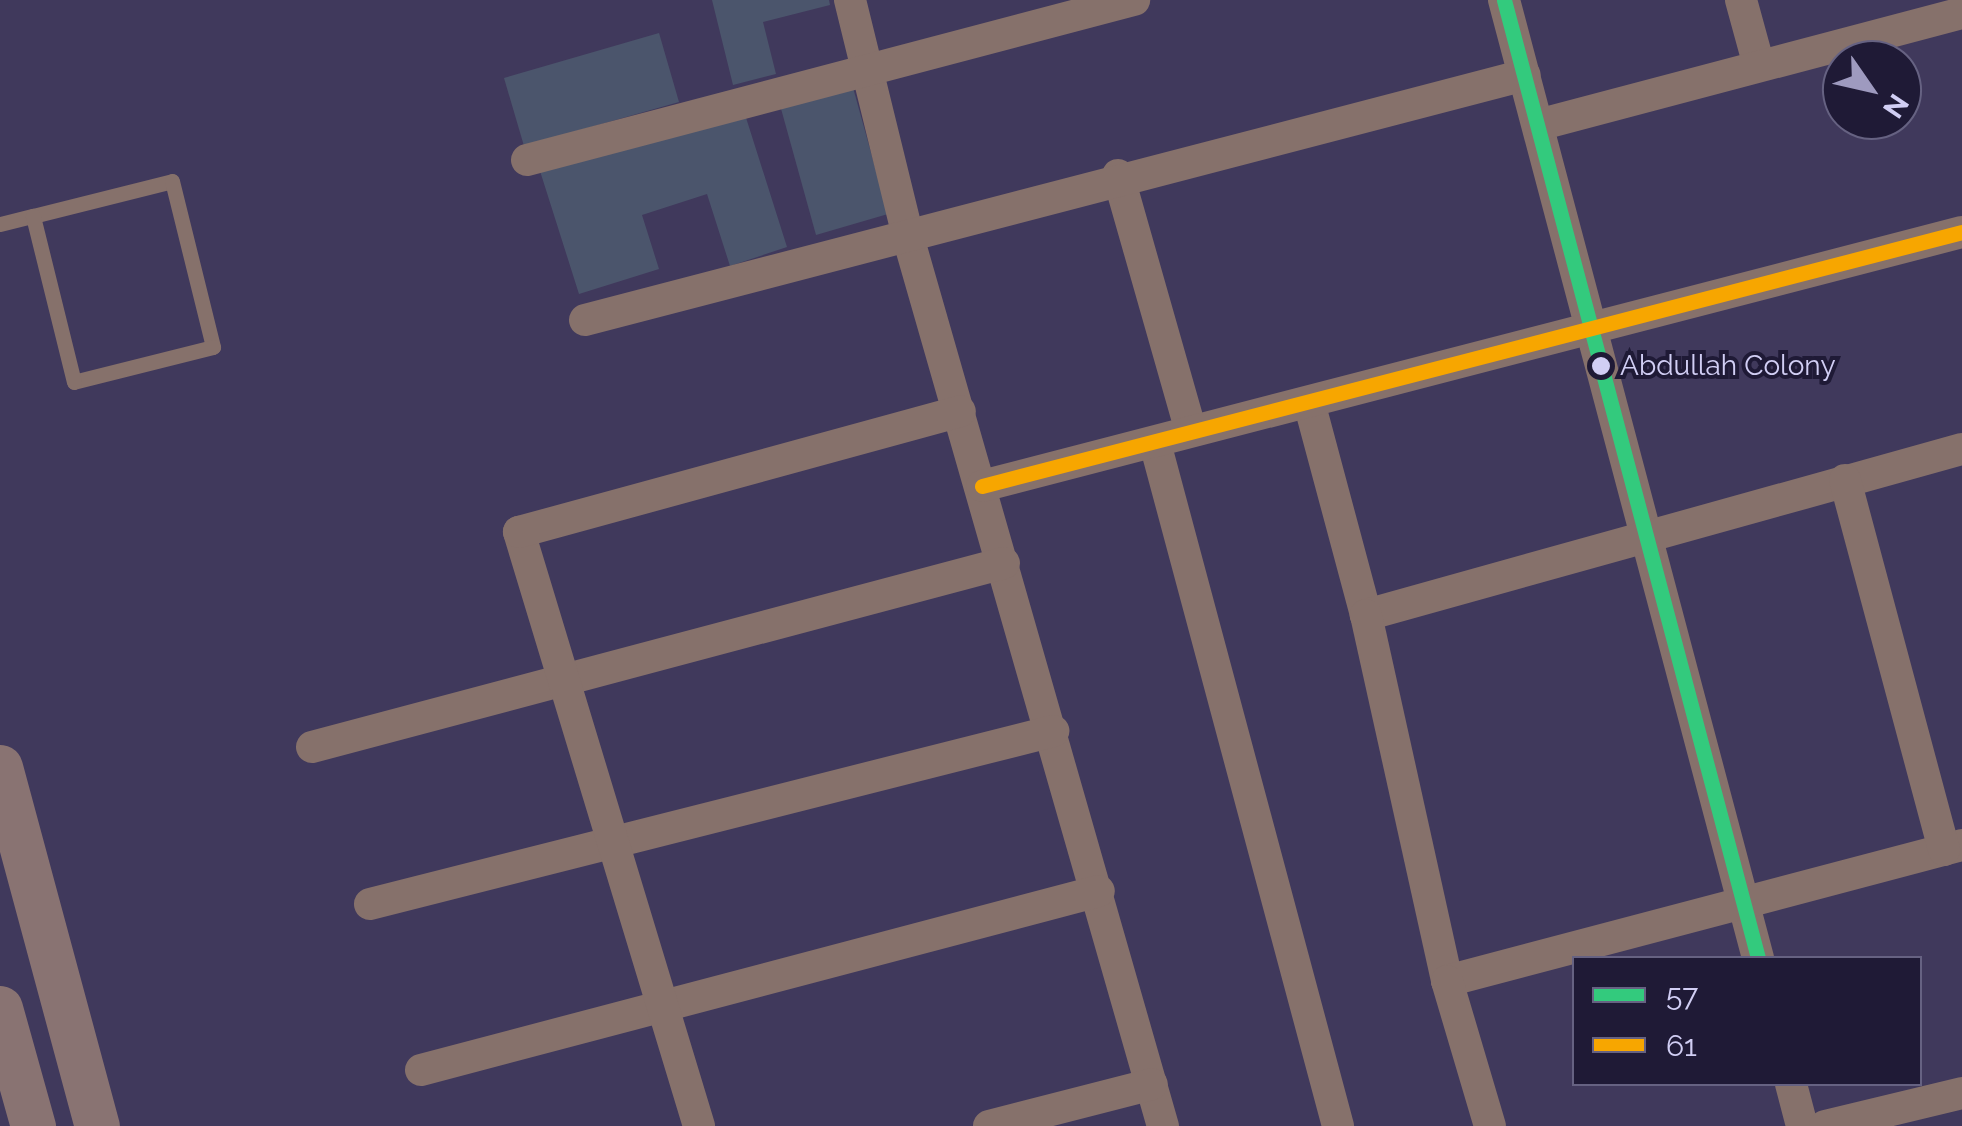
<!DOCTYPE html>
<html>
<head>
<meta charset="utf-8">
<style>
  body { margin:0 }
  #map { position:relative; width:1962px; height:1126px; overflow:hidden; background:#40395c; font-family:Raleway,sans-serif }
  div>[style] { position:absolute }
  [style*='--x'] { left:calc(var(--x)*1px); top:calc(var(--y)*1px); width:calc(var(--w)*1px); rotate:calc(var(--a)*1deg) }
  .building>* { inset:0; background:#4b556c }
  .lane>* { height:15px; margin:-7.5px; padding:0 7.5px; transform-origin:7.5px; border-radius:7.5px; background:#86716b }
  .street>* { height:32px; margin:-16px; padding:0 16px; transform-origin:16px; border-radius:16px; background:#86716b }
  .secondary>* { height:45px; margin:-22.5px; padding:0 22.5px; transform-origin:22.5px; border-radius:22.5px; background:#897372 }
  .bus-1>* { height:15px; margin:-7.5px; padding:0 7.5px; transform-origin:7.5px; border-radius:7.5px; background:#33ca7d }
  .bus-2>* { height:15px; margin:-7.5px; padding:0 7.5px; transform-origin:7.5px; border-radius:7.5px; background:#f7a600 }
  .dots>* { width:28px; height:28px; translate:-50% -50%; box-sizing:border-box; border:5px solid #1f1a36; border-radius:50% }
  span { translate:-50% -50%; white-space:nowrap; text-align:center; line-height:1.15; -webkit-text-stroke:8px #1f1a36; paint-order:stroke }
  .bus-label { font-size:28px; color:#d1cef4 }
  .left { translate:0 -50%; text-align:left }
  .legend { position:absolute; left:1572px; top:956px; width:350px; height:130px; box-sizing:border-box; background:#1f1a36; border:2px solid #666282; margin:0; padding:12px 18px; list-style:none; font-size:30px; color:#d1cef4 }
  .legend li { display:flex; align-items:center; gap:20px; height:50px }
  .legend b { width:50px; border:2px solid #666282 }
  .north { position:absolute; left:1822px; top:40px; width:100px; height:100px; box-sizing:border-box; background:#1f1a36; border:2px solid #666282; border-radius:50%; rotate:124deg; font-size:28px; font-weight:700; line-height:40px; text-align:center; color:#d1cef4 }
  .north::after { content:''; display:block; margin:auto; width:35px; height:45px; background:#9e9abf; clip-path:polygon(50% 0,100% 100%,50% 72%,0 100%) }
</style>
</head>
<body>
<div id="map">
  <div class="building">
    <i style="clip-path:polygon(712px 0,829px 0,830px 5px,763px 22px,776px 74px,733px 85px)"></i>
    <i style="clip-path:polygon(659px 33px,679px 102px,524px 146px,504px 78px)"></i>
    <i style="clip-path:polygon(852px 84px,888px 214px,816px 235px,780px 105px)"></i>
    <i style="clip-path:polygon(742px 105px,787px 247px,730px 266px,707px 194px,642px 215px,659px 269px,579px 294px,540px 171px)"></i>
  </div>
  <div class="lane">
    <i style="--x:0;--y:224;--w:34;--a:-14"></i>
    <i style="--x:33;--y:216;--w:143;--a:-14.1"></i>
    <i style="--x:172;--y:181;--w:171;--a:76.1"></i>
    <i style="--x:213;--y:347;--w:143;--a:165.9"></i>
    <i style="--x:74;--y:382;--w:171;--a:-103.9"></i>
  </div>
  <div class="street">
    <i style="--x:850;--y:0;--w:244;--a:76.2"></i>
    <i style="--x:908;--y:237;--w:925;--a:74"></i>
    <i style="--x:1504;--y:0;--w:991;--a:75.15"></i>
    <i style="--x:1741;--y:0;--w:68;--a:74.7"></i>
    <i style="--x:1538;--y:125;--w:439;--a:-14.8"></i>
    <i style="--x:527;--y:160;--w:628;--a:-14.77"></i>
    <i style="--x:1118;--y:175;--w:266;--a:74.1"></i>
    <i style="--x:585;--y:320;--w:971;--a:-14.61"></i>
    <i style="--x:1310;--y:406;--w:216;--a:75"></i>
    <i style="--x:1155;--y:443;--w:707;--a:75"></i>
    <i style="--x:1962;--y:449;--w:619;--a:164.44"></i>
    <i style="--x:1366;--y:615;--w:375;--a:77.5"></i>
    <i style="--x:1447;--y:981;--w:533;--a:-14.79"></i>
    <i style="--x:1845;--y:480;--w:383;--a:75"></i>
    <i style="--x:982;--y:486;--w:1012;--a:-14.53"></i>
    <i style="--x:312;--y:747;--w:716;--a:-14.89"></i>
    <i style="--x:370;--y:904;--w:705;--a:-14.21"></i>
    <i style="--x:1447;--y:981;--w:151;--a:73.5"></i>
    <i style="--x:421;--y:1070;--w:701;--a:-14.79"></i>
    <i style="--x:1791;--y:1084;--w:43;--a:75.3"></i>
    <i style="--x:699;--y:1126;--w:621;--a:-106.86"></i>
    <i style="--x:519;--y:532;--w:457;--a:-15.3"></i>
    <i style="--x:989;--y:1126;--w:168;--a:-14.4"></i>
    <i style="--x:1825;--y:1126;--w:141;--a:-13.5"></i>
  </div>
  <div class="secondary">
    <i style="--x:0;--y:767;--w:372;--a:74.9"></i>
    <i style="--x:0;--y:1008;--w:123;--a:74.4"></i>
  </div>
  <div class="bus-1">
    <i style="--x:1504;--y:0;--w:991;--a:75.15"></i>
  </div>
  <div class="bus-2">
    <i style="--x:982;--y:486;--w:1012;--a:-14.53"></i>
  </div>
  <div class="dots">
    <i style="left:1601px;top:366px;background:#d1cef4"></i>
  </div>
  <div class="bus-label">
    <span class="left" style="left:1620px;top:366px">Abdullah Colony</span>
  </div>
  <ul class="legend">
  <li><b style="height:12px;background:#33ca7d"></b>57</li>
  <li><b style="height:12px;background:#f7a600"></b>61</li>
  </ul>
  <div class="north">N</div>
</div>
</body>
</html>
